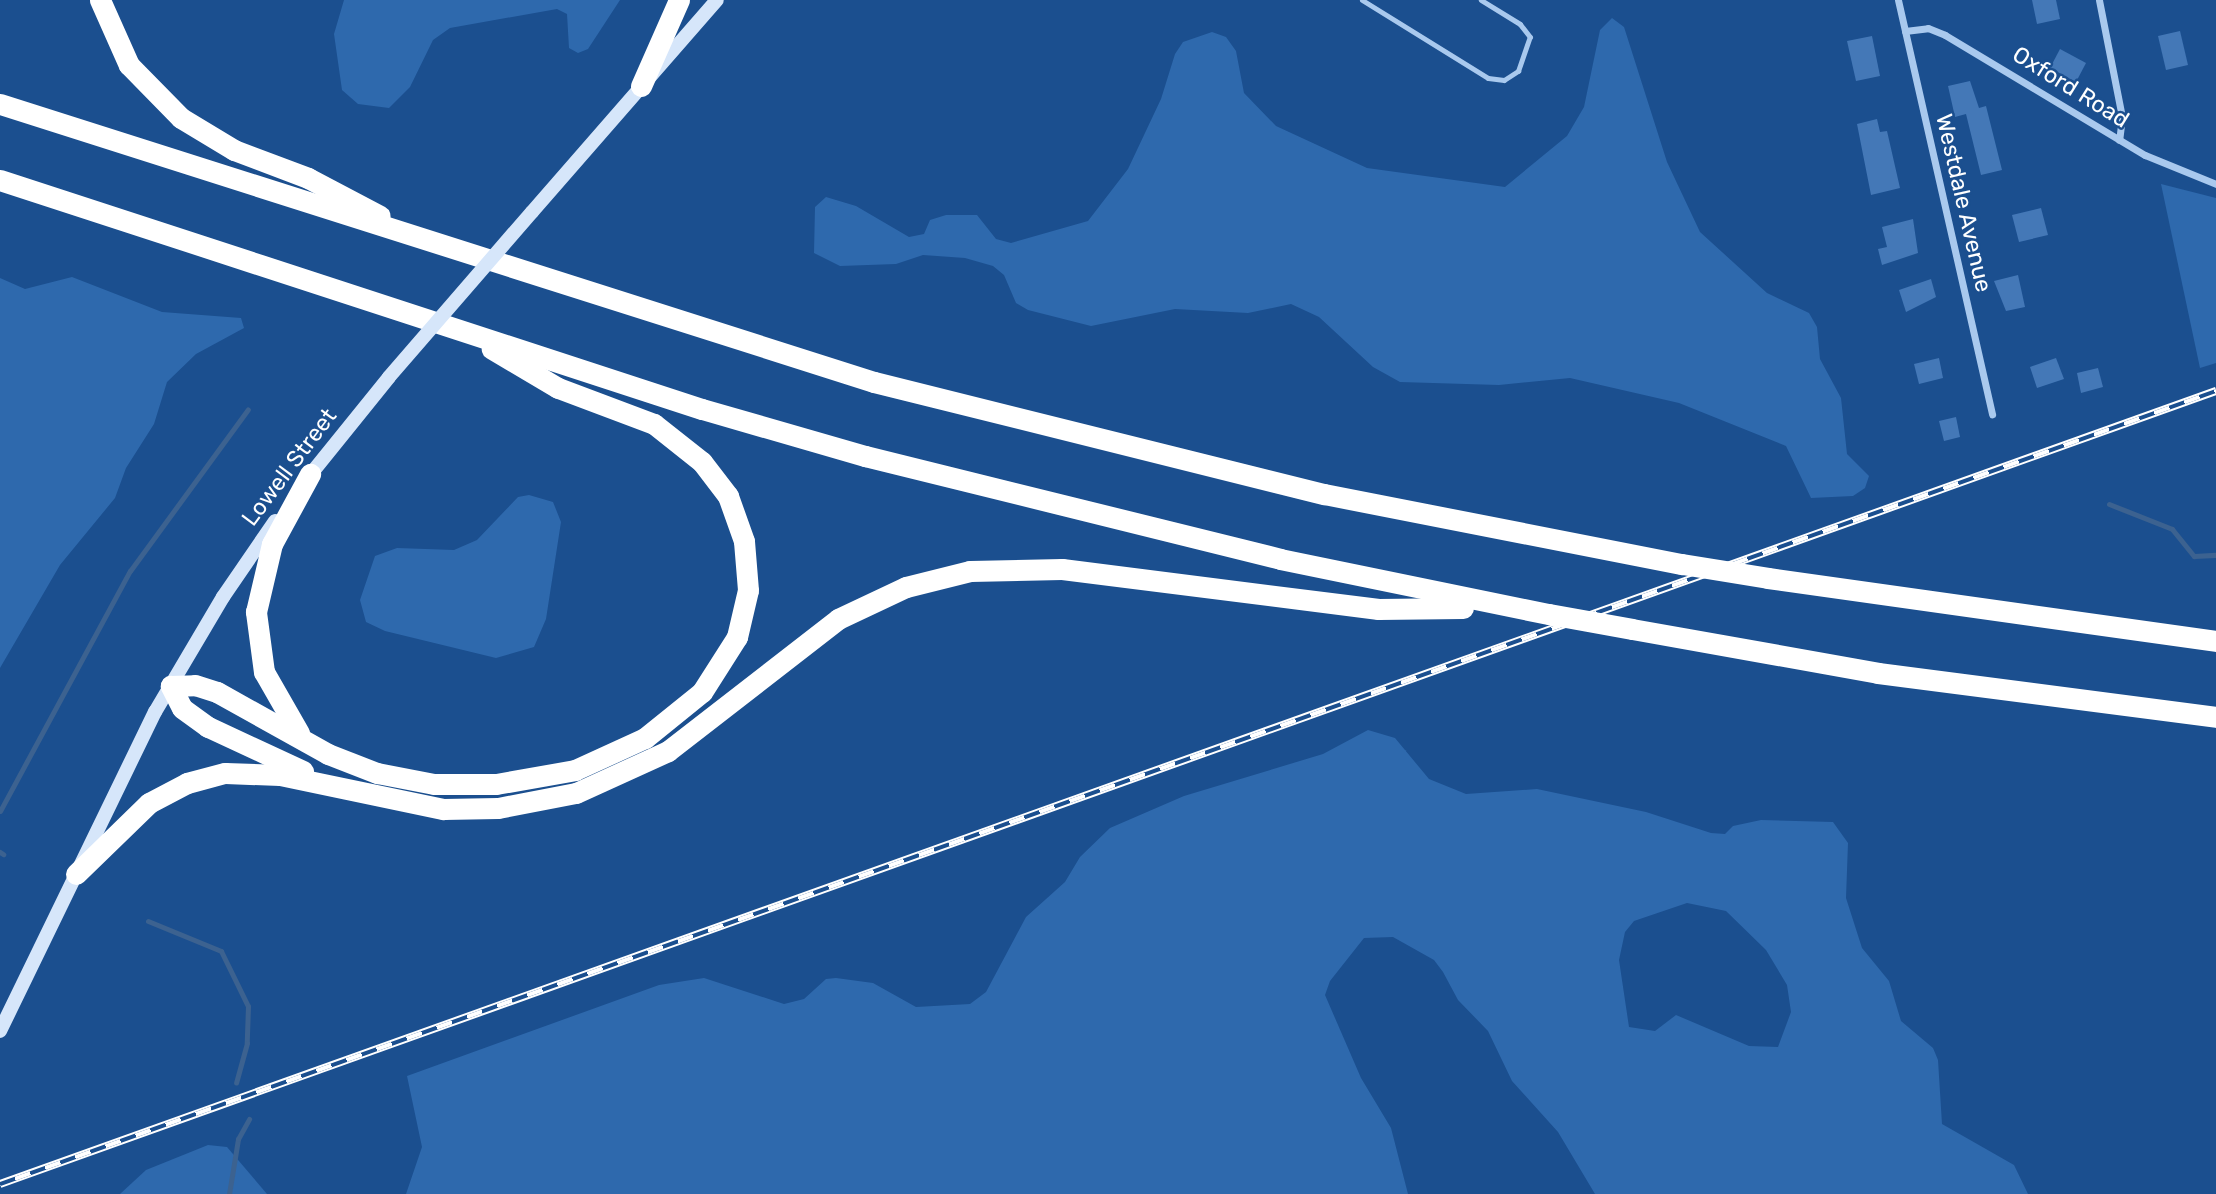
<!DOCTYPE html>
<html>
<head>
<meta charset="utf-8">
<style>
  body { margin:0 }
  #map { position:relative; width:2216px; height:1194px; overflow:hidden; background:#1b4f8f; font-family:Rubik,sans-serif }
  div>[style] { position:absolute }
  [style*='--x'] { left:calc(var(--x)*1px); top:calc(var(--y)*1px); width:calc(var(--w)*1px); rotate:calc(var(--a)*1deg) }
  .green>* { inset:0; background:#2e69ad }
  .stream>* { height:5px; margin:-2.5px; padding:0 2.5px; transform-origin:2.5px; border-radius:2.5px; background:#3c6290 }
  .building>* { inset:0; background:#4478b7 }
  .lane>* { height:5px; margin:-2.5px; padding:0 2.5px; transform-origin:2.5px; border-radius:2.5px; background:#a9c9ee }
  .street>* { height:7px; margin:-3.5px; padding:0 3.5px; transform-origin:3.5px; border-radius:3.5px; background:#a9c9ee }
  .secondary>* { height:14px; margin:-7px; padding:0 7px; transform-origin:7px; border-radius:7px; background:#d6e6fa }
  .highway>* { height:21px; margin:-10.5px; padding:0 10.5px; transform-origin:10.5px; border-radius:10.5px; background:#fff }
  .rail>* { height:8px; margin-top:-4px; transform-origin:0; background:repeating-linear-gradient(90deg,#1b4f8f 0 16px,#fff 0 32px); box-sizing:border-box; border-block:2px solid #fff }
  .secondary-bridge>* { height:14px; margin:-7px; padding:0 7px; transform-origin:7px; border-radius:7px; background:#d6e6fa }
  .highway-bridge>* { height:21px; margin:-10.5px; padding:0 10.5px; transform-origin:10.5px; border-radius:10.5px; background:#fff }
  span { translate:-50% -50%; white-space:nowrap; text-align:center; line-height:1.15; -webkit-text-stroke:5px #1b4f8f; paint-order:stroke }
  .street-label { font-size:23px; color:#fff }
</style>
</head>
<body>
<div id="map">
  <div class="green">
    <i style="clip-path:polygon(344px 0,620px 0,588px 49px,578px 53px,569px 48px,567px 14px,557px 9px,450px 28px,433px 40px,410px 87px,389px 108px,358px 104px,342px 90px,334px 34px)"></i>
    <i style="clip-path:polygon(1612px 18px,1624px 27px,1667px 162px,1700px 232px,1767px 293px,1809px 313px,1817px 327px,1820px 359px,1841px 398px,1847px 454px,1869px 476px,1865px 488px,1853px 496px,1811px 498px,1786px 446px,1679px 403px,1570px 378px,1499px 385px,1400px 382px,1373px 367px,1319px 317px,1291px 304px,1248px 313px,1175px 309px,1091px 326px,1028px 310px,1016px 303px,1004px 275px,993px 266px,965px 258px,923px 255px,896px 264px,840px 266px,814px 253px,815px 207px,826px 197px,856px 206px,909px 237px,924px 234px,930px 220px,946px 215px,977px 215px,996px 239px,1011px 243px,1088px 221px,1128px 169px,1161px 99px,1175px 54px,1183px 42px,1212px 32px,1226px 37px,1236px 51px,1244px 93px,1276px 126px,1367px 168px,1505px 187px,1567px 136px,1584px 107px,1600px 30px)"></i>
    <i style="clip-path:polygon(2161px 184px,2216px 198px,2216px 363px,2200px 368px)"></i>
    <i style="clip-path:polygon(72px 277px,162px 312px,241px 318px,244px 328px,196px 354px,167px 382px,154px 424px,126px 468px,115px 498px,60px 565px,0 668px,0 278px,25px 289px)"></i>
    <i style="clip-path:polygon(529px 495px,553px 502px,561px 522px,546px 619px,534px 647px,496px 658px,385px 631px,366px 622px,360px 600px,375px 556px,397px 548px,454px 550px,477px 540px,518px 497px)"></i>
    <i style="clip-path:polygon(evenodd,1368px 730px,1395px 738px,1429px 779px,1466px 794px,1537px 789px,1646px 812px,1711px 833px,1725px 834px,1733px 826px,1761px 820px,1833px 822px,1848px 843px,1846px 898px,1862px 948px,1889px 981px,1901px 1021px,1933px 1048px,1938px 1060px,1942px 1124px,2014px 1165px,2028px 1194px,1595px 1194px,1558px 1132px,1512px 1081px,1488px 1031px,1458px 1000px,1443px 972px,1434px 960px,1393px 937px,1364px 938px,1330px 981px,1325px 995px,1361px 1078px,1391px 1128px,1408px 1194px,406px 1194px,422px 1147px,407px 1076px,659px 985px,704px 978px,784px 1004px,804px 999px,826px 979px,836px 978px,873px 983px,916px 1007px,970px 1004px,986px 992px,1026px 917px,1065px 882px,1080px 857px,1110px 828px,1184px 796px,1323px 754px,1368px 730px,1687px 903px,1726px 911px,1766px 950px,1787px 985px,1791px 1012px,1778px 1047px,1749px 1046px,1676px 1015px,1655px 1031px,1629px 1027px,1619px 960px,1625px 932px,1634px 921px,1687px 903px)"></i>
    <i style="clip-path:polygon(208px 1145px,227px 1147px,267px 1194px,120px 1194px,146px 1170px)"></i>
  </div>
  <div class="stream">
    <i style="--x:2109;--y:504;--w:68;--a:21.6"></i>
    <i style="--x:2172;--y:529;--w:35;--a:51"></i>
    <i style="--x:2194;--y:556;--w:22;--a:-3"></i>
    <i style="--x:0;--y:811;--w:273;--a:-61.6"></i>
    <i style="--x:130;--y:571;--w:200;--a:-53.9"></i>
    <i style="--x:0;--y:852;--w:4;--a:34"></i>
    <i style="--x:148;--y:921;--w:79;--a:22.3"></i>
    <i style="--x:221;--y:951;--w:61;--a:63.9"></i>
    <i style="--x:248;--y:1006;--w:37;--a:92"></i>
    <i style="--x:247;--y:1043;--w:41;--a:105.4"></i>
    <i style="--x:229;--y:1194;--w:56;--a:-80.7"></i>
    <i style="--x:238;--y:1139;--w:23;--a:-61"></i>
  </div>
  <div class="building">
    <i style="clip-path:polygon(2032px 0,2056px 0,2060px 19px,2037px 24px)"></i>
    <i style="clip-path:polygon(2180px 31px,2188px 65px,2166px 70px,2158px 36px)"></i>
    <i style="clip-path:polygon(1872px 36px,1880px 76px,1856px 81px,1847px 41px)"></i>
    <i style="clip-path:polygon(2060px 49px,2086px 63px,2076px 82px,2050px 68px)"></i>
    <i style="clip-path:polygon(1970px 81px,1979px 108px,1986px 106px,2002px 170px,1981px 175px,1966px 114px,1955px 117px,1948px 86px)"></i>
    <i style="clip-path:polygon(1877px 119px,1880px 132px,1887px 131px,1900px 188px,1871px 195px,1857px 124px)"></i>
    <i style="clip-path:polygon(2041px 208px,2048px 235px,2019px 242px,2012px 215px)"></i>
    <i style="clip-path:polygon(1913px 219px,1918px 253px,1882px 265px,1878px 249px,1887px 247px,1882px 227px)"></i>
    <i style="clip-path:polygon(2018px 275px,2025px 307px,2006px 311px,1994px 281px)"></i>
    <i style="clip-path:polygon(1931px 279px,1936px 297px,1906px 312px,1899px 290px)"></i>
    <i style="clip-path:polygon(1939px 358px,1943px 378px,1919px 384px,1914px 364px)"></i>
    <i style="clip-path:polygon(2056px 358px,2064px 379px,2037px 388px,2030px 367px)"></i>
    <i style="clip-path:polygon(2098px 368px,2103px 387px,2081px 393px,2077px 373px)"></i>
    <i style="clip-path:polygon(1956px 417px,1960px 437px,1944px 441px,1939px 421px)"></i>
  </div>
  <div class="lane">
    <i style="--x:1362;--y:0;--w:148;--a:31.8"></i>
    <i style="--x:1488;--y:78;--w:16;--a:7"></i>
    <i style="--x:1504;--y:80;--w:17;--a:-33"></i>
    <i style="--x:1518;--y:71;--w:36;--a:-71"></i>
    <i style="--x:1530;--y:37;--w:16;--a:-128"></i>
    <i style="--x:1520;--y:24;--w:46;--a:-148.4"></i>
  </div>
  <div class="street">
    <i style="--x:1898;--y:0;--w:425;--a:77.2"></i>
    <i style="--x:2099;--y:0;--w:119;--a:78.9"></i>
    <i style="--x:2122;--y:117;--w:23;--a:97"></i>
    <i style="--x:1905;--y:31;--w:23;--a:-7"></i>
    <i style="--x:1928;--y:28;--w:18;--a:22"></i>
    <i style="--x:1945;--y:35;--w:233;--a:31"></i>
    <i style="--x:2145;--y:155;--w:77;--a:22.2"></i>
  </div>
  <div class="secondary">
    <i style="--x:532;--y:212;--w:281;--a:-48.9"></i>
    <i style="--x:306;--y:480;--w:132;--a:-51.1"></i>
    <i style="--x:0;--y:1031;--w:355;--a:-64.1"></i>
    <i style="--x:155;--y:712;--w:134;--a:-59.4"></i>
    <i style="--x:223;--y:597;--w:92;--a:-55.6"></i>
  </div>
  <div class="highway">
    <i style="--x:100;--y:0;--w:71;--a:66"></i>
    <i style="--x:129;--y:65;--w:74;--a:45.5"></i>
    <i style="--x:181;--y:118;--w:62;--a:31.1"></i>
    <i style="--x:234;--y:150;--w:79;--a:20.7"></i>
    <i style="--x:308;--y:178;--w:81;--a:27.8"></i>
    <i style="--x:641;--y:86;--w:94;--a:-66.2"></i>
    <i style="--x:0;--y:104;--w:917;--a:17.64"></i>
    <i style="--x:874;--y:382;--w:464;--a:14"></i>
    <i style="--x:1324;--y:494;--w:365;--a:11.1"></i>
    <i style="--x:0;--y:180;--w:738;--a:18.07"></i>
    <i style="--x:702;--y:409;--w:170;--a:16.1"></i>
    <i style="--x:865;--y:456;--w:428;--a:13.9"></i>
    <i style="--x:1280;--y:559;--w:275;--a:11.6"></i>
    <i style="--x:1768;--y:578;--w:452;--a:8"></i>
    <i style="--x:1632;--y:629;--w:250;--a:10.1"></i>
    <i style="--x:1878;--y:673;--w:341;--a:7.4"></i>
    <i style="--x:299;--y:733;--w:70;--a:-119.8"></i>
    <i style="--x:264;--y:672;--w:61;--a:-97.6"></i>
    <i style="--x:256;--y:612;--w:70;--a:-76.8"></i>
    <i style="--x:272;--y:544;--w:80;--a:-61.5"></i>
    <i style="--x:303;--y:771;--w:105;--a:-155.1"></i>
    <i style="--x:208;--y:727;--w:32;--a:-144"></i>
    <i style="--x:182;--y:708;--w:25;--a:-117"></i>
    <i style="--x:171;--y:686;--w:24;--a:-2"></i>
    <i style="--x:195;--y:685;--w:23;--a:18"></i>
    <i style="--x:217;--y:692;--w:127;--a:29.2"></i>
    <i style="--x:328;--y:754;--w:53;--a:21.2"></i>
    <i style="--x:377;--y:773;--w:58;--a:10.9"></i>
    <i style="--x:434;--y:784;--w:62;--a:0"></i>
    <i style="--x:496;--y:784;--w:80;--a:-10"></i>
    <i style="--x:575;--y:770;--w:77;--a:-24.6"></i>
    <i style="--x:645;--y:738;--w:73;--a:-38.9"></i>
    <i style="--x:702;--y:692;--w:65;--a:-57.5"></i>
    <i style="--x:737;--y:637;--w:48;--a:-76.8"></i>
    <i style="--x:748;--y:590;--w:49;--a:-94.7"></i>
    <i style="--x:744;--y:541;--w:48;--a:-109.6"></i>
    <i style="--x:728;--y:496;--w:43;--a:-127.4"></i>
    <i style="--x:702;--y:462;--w:61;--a:-141.6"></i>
    <i style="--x:654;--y:424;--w:103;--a:-159.4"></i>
    <i style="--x:558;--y:388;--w:77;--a:-149.4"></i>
    <i style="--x:76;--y:874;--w:102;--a:-44.2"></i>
    <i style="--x:149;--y:803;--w:43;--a:-27.8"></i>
    <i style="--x:187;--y:783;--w:39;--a:-15"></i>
    <i style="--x:225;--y:773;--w:55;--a:2.1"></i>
    <i style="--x:280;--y:775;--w:167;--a:11.8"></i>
    <i style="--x:443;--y:809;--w:55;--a:-1"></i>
    <i style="--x:498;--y:808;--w:79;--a:-10.9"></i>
    <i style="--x:576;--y:793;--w:101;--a:-24.5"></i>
    <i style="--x:668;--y:751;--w:215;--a:-37.8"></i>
    <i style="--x:838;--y:619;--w:75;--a:-25.2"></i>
    <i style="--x:906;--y:587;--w:66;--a:-14"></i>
    <i style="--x:970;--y:571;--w:92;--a:-1.2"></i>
    <i style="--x:1062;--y:569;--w:319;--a:7.2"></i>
    <i style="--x:1378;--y:609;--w:85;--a:-0.7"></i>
  </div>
  <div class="rail">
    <i style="--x:0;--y:1184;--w:2354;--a:-19.69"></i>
  </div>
  <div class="secondary-bridge">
    <i style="--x:389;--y:377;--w:218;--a:-49.1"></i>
  </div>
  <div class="highway-bridge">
    <i style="--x:1682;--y:564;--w:87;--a:9.2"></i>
    <i style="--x:1549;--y:614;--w:84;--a:10.2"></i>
  </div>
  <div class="street-label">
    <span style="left:2071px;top:87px;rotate:32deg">Oxford Road</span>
    <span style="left:1964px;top:203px;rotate:77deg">Westdale Avenue</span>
    <span style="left:289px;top:467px;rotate:-53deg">Lowell Street</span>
  </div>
</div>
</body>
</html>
